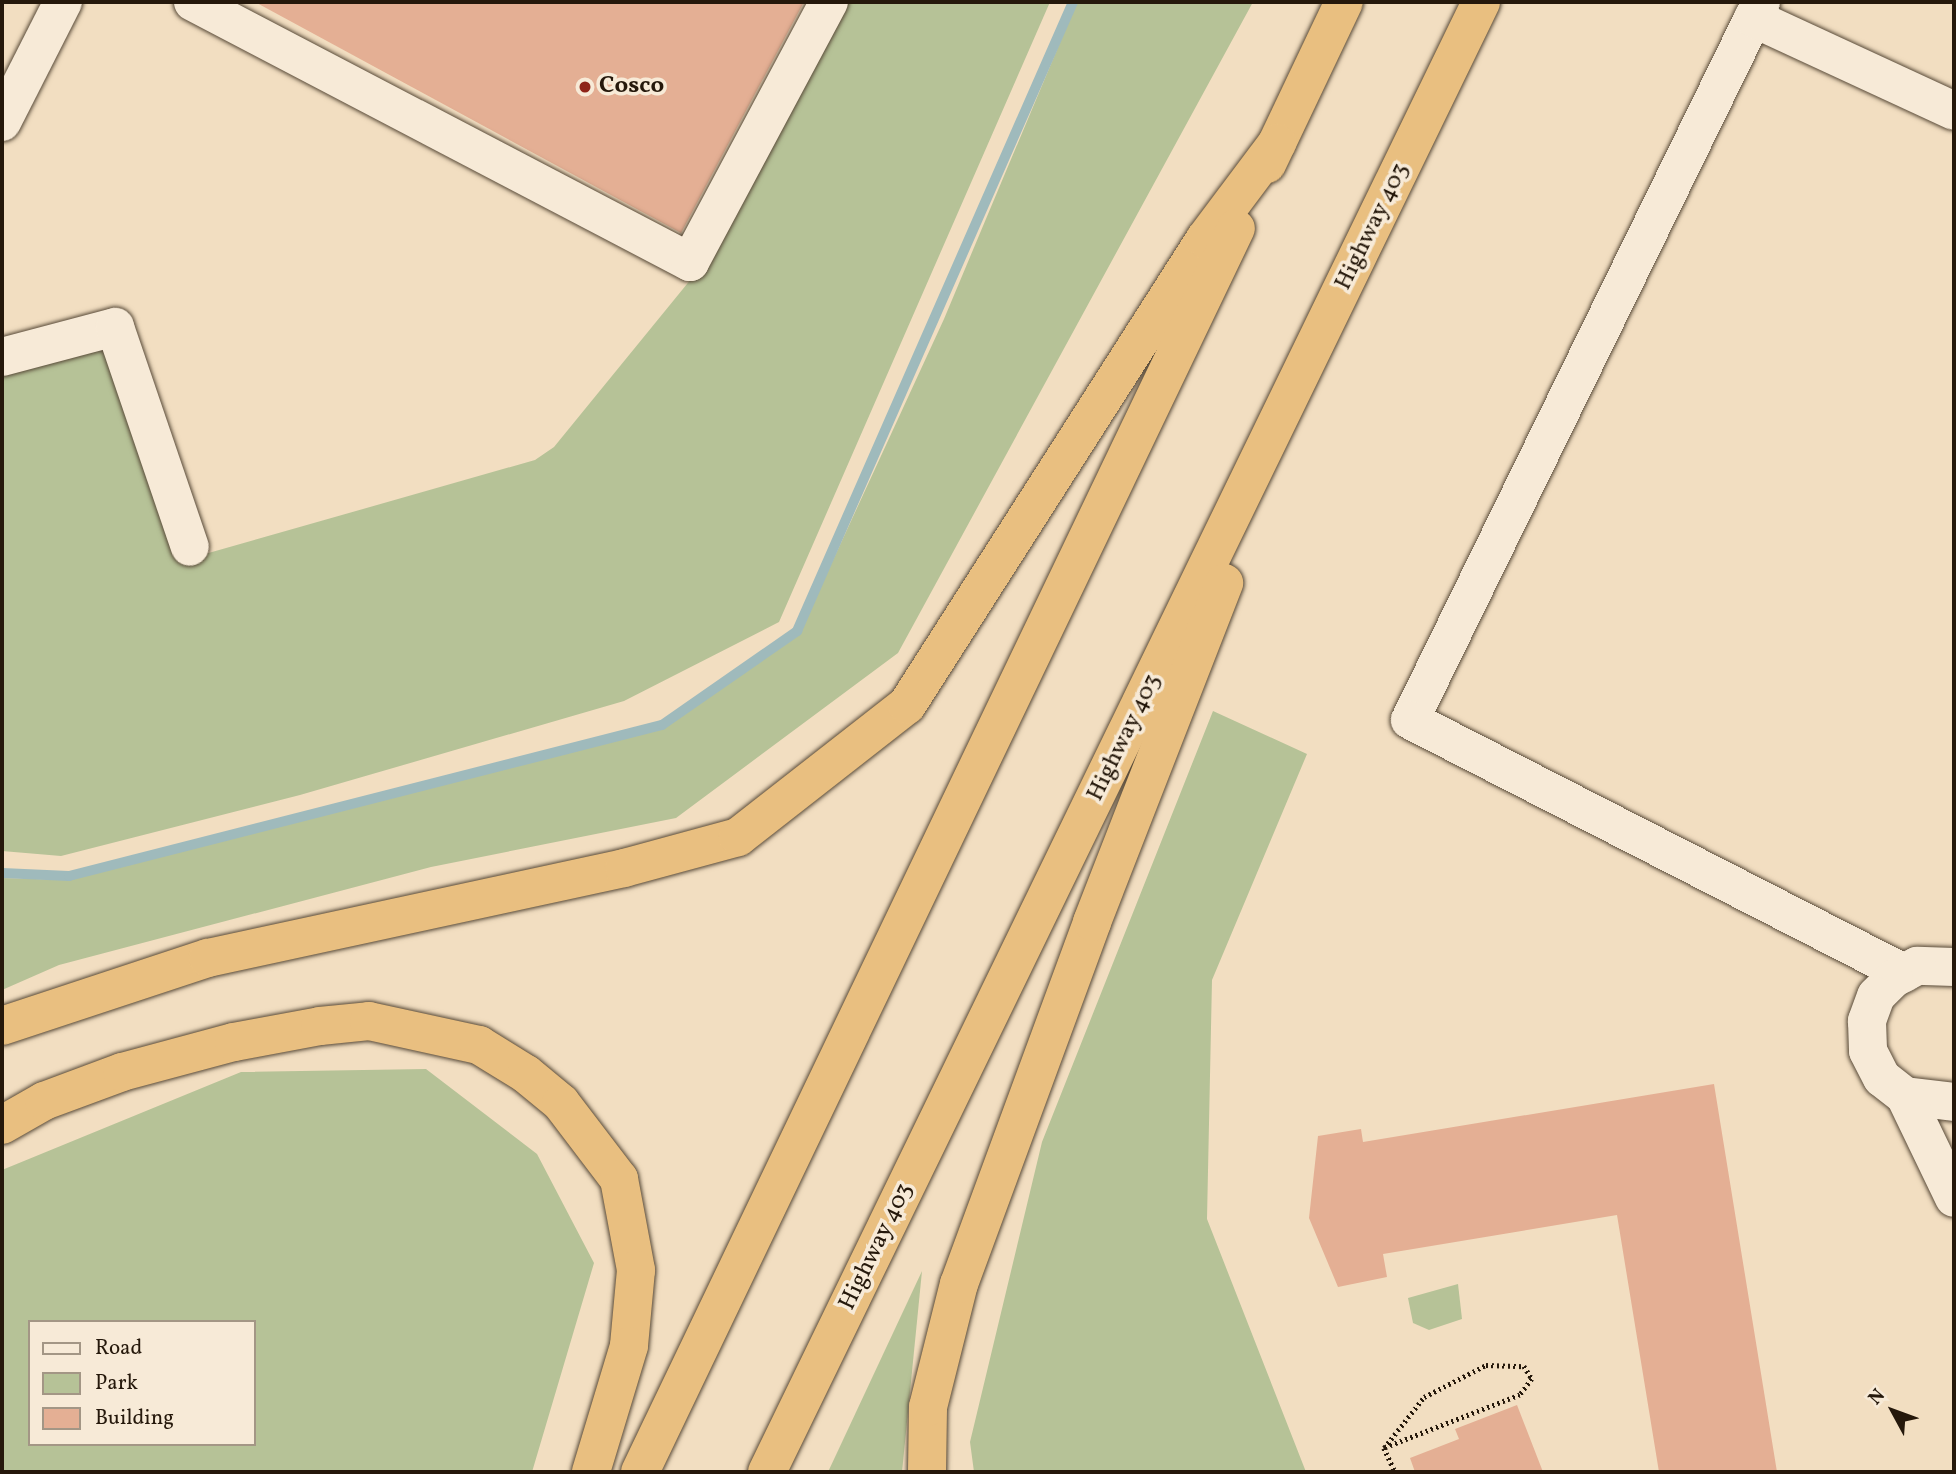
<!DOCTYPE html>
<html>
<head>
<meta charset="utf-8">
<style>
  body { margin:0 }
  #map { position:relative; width:1956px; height:1474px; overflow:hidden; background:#f2dec1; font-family:Vollkorn,serif }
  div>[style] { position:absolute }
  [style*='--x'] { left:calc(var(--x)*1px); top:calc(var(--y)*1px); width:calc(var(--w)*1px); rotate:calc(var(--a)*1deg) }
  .green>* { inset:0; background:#b6c297 }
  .stream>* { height:10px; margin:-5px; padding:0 5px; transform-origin:5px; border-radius:5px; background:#9fbabc }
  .building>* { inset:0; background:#e4af94 }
  .path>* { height:4.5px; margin-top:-2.25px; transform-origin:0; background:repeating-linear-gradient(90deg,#25180b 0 2px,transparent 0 5.5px) }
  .roads { filter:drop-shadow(0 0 2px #584a38) drop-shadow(0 0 2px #584a38) }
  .minor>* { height:38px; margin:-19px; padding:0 19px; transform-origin:19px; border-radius:19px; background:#f7ead7 }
  .highway>* { height:38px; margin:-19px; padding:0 19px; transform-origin:19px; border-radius:19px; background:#e9bf80 }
  .dots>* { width:19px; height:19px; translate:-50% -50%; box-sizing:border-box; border:4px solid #f7ead7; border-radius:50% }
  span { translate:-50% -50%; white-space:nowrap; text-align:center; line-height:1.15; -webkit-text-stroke:7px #f7ead7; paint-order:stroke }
  .poi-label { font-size:24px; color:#25180b; font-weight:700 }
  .left { translate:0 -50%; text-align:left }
  .street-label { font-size:24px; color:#25180b }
  .frame { position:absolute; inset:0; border:4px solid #25180b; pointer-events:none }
  .legend { position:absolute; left:28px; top:1320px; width:228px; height:126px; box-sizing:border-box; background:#f7ead7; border:2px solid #a39685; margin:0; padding:9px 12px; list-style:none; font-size:21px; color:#25180b }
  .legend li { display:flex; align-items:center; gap:14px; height:35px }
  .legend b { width:35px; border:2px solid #a39685 }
  .north { position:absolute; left:1858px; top:1376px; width:70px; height:70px; -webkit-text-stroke:5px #f7ead7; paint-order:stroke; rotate:311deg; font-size:19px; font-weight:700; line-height:28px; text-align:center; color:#25180b }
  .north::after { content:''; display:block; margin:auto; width:24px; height:32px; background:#25180b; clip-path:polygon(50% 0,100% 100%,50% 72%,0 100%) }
</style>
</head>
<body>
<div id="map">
  <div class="green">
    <i style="clip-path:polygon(846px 2px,1050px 2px,779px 622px,624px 701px,300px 795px,61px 856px,2px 851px,2px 367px,108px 340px,198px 556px,535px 460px,554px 447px,709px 257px)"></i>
    <i style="clip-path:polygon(1077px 2px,1253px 2px,898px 653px,676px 818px,431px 867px,59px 965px,2px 990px,2px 878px,67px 880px,661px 729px,799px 634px,944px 319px)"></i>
    <i style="clip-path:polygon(1213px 711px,1307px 754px,1212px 980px,1207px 1219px,1306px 1472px,974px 1472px,970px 1442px,1042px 1142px)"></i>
    <i style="clip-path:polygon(evenodd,426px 1069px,537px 1154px,594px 1263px,532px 1472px,2px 1472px,2px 1170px,241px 1072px,426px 1069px,30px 1322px,254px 1322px,254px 1444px,30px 1444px,30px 1322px)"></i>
    <i style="clip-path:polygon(922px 1271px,902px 1472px,828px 1472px)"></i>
    <i style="clip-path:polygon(1458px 1284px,1462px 1319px,1429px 1330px,1413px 1323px,1408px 1298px)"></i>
  </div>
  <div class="stream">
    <i style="--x:2;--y:873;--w:67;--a:2.6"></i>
    <i style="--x:69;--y:876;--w:612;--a:-14.29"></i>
    <i style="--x:662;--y:725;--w:165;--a:-34.8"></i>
    <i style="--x:797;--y:631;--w:687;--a:-66.31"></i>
  </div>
  <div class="building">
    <i style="clip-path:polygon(255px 2px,804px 2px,681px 233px)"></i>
    <i style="clip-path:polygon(1714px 1084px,1777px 1472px,1659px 1472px,1617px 1215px,1383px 1254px,1387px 1277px,1338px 1287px,1309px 1218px,1318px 1136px,1361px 1129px,1363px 1142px)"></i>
    <i style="clip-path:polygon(1517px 1405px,1543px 1472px,1415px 1472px,1410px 1458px,1459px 1439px,1455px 1429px)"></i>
  </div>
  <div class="path">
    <i style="--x:1486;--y:1365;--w:38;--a:2"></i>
    <i style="--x:1524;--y:1366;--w:15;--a:58"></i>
    <i style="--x:1532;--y:1379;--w:20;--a:127"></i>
    <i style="--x:1520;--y:1395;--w:146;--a:158.7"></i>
    <i style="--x:1384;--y:1448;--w:65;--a:-51.9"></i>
    <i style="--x:1424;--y:1397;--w:70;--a:-27.3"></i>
    <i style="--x:1384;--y:1448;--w:26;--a:65"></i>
  </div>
  <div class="roads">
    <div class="minor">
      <i style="--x:193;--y:2;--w:561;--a:27.62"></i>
      <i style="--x:690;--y:262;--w:295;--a:-61.9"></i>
      <i style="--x:1761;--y:2;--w:799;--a:116.05"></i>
      <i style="--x:1410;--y:720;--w:555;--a:27.12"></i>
      <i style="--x:1753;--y:18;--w:221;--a:24.8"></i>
      <i style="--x:2;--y:122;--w:135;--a:-63.1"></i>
      <i style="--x:2;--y:357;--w:117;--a:-14.9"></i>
      <i style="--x:115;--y:327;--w:232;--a:71.2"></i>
      <i style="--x:1954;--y:967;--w:37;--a:-178"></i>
      <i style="--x:1917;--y:966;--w:26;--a:152"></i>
      <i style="--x:1894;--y:978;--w:25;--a:135"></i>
      <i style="--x:1876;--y:996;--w:27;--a:110"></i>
      <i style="--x:1867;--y:1021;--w:30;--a:88"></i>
      <i style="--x:1868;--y:1051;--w:30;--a:63"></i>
      <i style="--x:1882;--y:1078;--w:29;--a:38"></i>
      <i style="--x:1905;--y:1096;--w:49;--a:7"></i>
      <i style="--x:1905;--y:1096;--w:113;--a:64.3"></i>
    </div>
    <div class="highway">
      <i style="--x:1267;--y:164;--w:179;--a:-64.6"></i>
      <i style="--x:2;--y:1026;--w:217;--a:-18.3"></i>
      <i style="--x:208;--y:958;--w:426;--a:-12.2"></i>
      <i style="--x:624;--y:868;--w:118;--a:-15.2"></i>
      <i style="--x:738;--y:837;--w:214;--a:-38"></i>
      <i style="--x:907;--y:705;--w:553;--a:-57.4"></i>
      <i style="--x:1205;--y:239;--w:120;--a:-53.1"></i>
      <i style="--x:2;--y:1125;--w:48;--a:-29.7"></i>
      <i style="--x:44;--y:1101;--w:83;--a:-20.4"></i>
      <i style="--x:122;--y:1072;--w:116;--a:-15"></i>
      <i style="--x:234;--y:1042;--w:87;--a:-10.5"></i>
      <i style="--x:320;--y:1026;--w:49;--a:-5.8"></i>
      <i style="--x:369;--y:1021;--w:113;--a:12.3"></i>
      <i style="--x:479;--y:1045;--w:55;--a:31.7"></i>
      <i style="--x:526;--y:1074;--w:45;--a:39.6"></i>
      <i style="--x:561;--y:1103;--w:96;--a:52.7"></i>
      <i style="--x:619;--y:1179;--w:93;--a:79.4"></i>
      <i style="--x:636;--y:1270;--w:76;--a:95.3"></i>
      <i style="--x:629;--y:1346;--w:132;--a:106.8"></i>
      <i style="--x:640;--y:1472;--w:1379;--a:-64.4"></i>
      <i style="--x:767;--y:1472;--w:1634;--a:-64.09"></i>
      <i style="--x:927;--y:1472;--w:65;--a:-89.1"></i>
      <i style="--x:928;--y:1407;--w:127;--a:-75.9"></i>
      <i style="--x:959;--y:1284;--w:386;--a:-69.8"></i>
      <i style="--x:1092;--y:922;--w:364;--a:-68.7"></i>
    </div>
  </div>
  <div class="dots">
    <i style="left:585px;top:87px;background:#8f2418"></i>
  </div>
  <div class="poi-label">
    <span class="left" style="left:599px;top:87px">Cosco</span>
  </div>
  <div class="street-label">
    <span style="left:1373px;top:227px;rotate:-64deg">Highway 403</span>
    <span style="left:1125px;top:738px;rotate:-64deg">Highway 403</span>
    <span style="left:877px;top:1247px;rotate:-64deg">Highway 403</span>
  </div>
  <div class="frame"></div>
  <ul class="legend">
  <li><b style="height:9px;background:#f7ead7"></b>Road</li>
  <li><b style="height:19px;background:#b6c297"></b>Park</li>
  <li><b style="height:19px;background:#e4af94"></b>Building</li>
  </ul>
  <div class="north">N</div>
</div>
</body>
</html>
